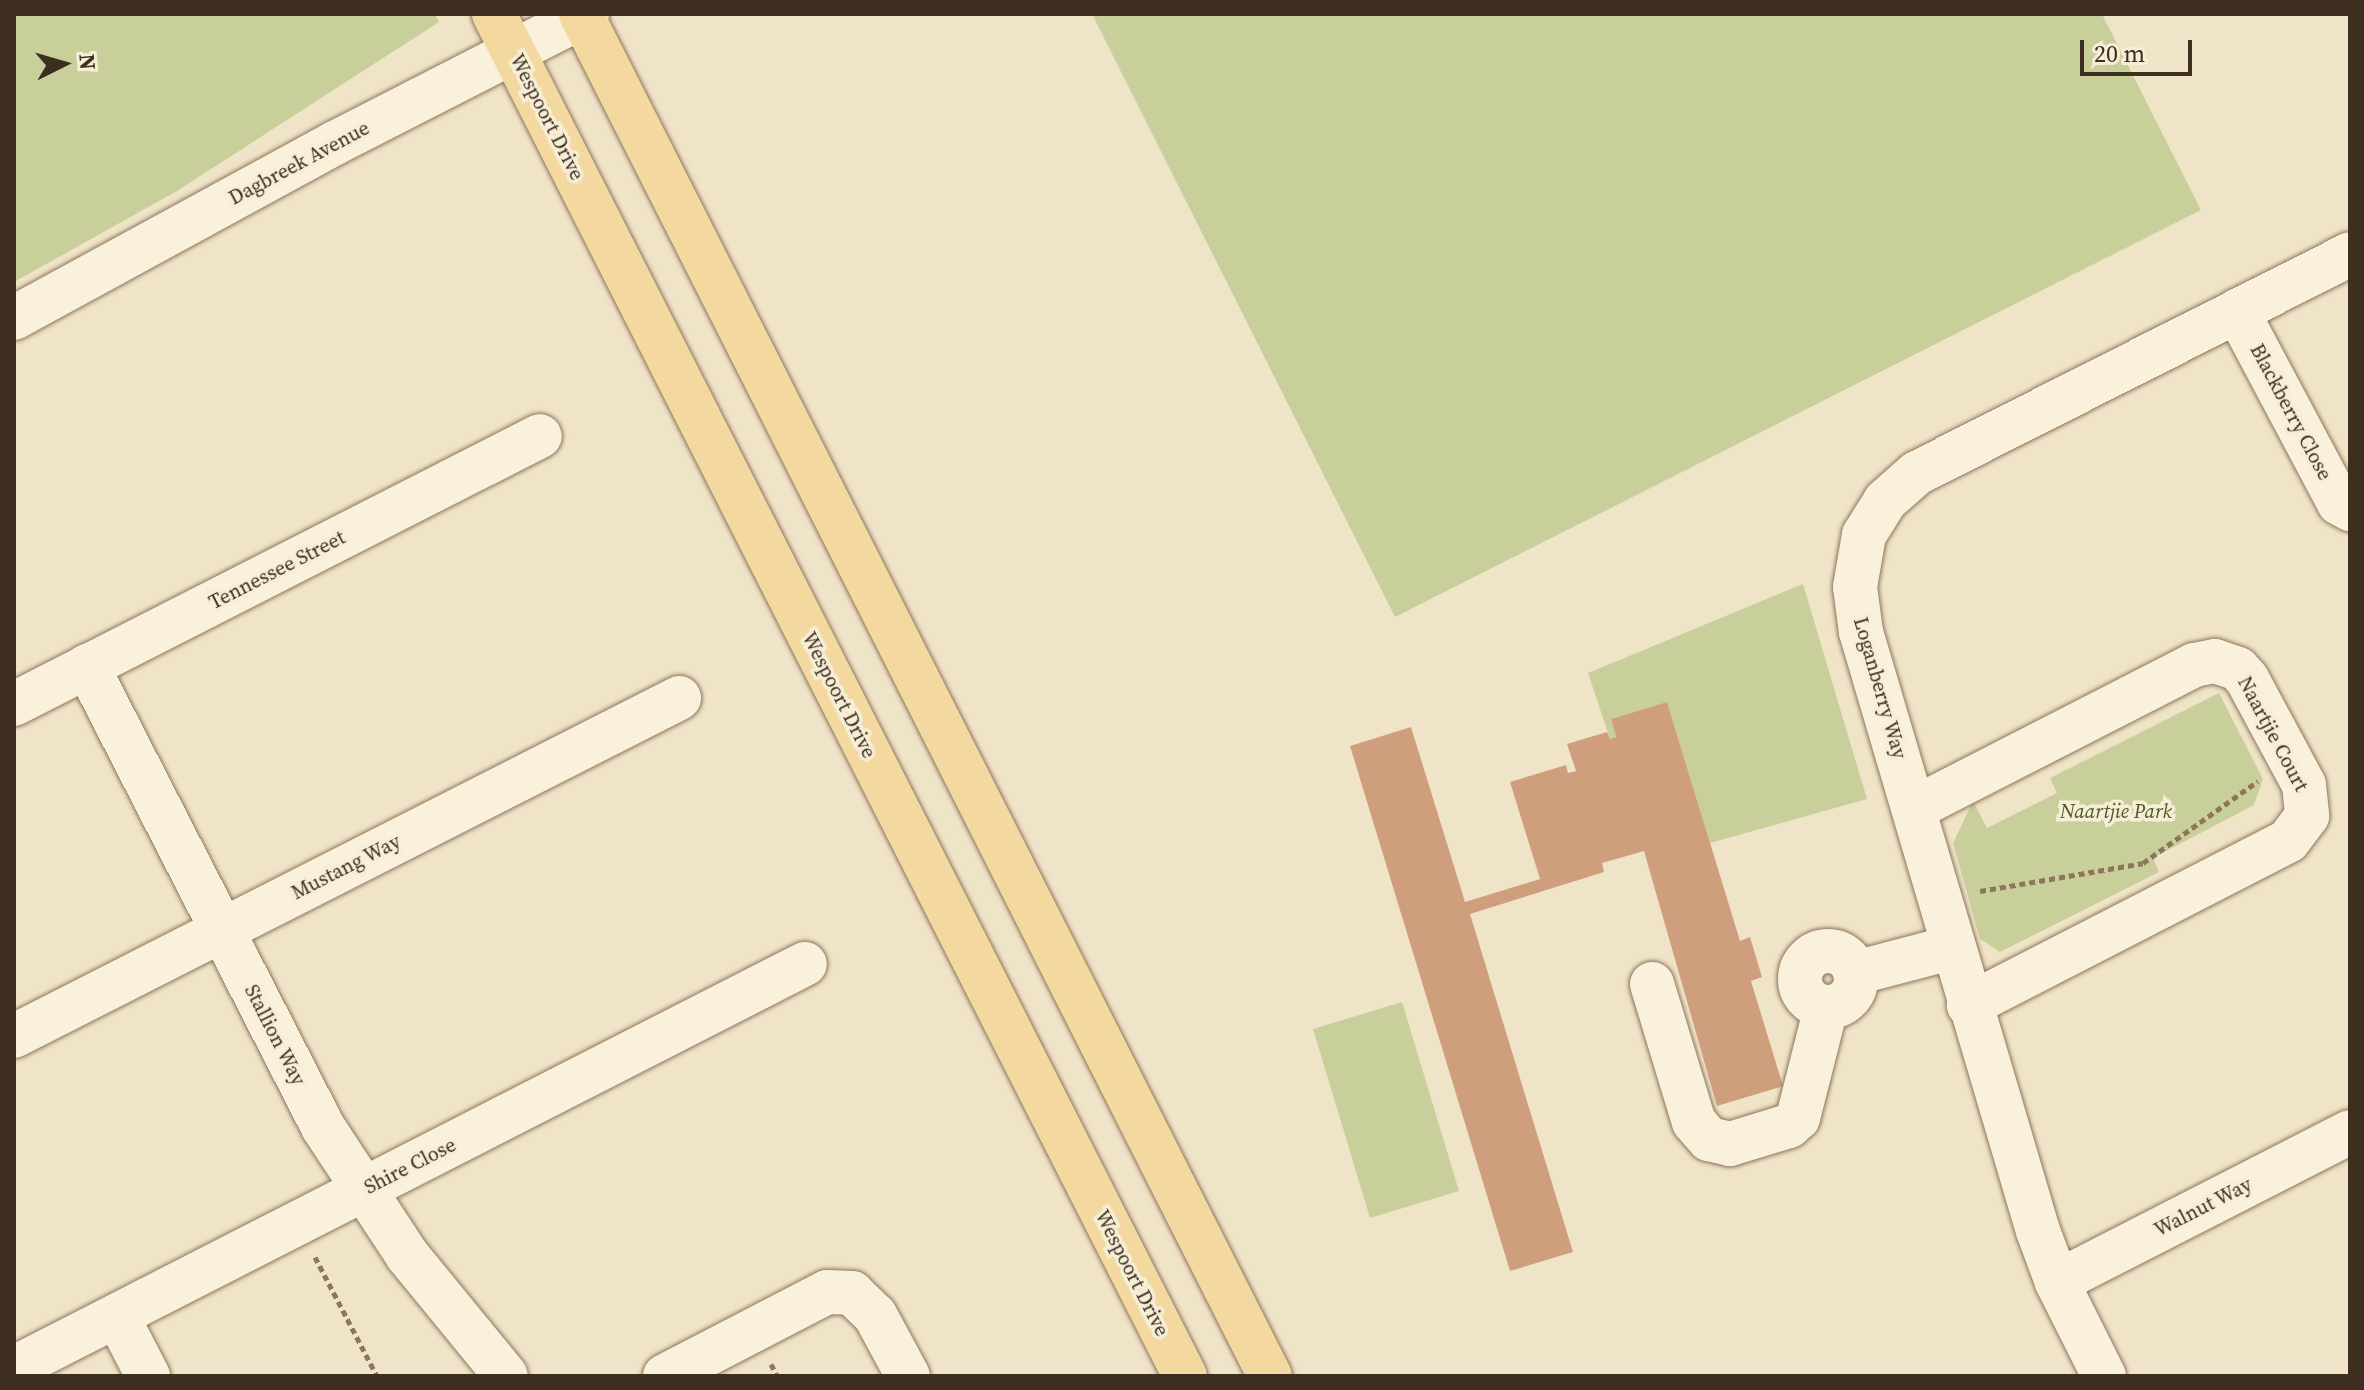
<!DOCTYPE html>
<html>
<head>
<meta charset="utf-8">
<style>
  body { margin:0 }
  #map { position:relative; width:2364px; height:1390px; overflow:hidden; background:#f0e4c8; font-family:"Source Serif 4",serif }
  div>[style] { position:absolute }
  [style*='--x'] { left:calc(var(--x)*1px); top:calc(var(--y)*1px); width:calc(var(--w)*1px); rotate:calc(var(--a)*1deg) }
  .green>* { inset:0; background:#c9cf9b }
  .building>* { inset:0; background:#cf9f7d }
  .path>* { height:5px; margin-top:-2.5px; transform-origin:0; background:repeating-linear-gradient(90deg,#8d765c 0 6px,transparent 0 10px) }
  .roads { filter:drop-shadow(0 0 2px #8d765c) drop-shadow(0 0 2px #8d765c) }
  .minor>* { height:44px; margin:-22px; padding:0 22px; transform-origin:22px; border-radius:22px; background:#faf1dc }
  .minor>.ring { margin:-22px; padding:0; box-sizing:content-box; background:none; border:44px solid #faf1dc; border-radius:50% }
  .major>* { height:44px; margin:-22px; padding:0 22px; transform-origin:22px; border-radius:22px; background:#f3d9a0 }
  span { translate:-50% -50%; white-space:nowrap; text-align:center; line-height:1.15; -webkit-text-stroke:7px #f7eed8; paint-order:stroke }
  .street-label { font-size:20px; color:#3d2e20 }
  .park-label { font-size:20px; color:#4d5a26; font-style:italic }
  .frame { position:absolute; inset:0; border:16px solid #3d2e20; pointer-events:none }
  .north { position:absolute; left:24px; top:24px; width:80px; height:80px; -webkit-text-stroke:6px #f7eed8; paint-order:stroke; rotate:85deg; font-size:22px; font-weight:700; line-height:32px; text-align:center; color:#3d2e20 }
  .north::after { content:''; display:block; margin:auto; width:28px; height:36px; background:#3d2e20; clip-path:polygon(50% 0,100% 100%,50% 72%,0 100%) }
  .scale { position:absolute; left:2080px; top:40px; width:112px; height:36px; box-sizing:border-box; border:4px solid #3d2e20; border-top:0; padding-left:10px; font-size:24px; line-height:28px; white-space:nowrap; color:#3d2e20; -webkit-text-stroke:6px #f7eed8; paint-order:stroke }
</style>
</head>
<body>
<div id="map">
  <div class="green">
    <i style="clip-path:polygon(14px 14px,435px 14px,439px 22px,177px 191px,14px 282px)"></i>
    <i style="clip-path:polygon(1092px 14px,2102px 14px,2201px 210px,1395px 617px)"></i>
    <i style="clip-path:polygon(1803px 584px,1867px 799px,1710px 843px,1667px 702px,1611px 719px,1616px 737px,1610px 739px,1588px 673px)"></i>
    <i style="clip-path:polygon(2219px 693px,2263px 779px,2254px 805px,2153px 858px,2159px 872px,2000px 952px,1980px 939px,1953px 843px,1973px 801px,1987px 828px,2057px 793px,2050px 778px)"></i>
    <i style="clip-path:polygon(1402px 1002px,1459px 1191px,1370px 1218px,1313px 1029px)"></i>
  </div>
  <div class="building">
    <i style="clip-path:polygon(1667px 702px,1740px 941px,1750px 937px,1762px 977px,1751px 981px,1783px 1086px,1717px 1106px,1644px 851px,1602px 863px,1604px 872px,1470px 914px,1573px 1252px,1510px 1271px,1350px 746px,1411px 727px,1465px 902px,1540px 879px,1510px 782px,1566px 765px,1568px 773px,1576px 771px,1567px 744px,1607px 732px,1610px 739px,1616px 737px,1611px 719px)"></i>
  </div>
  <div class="path">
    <i style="--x:1980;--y:891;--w:165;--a:-9.7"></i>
    <i style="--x:2143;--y:863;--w:141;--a:-35.5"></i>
    <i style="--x:315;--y:1257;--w:134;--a:62.5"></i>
    <i style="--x:771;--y:1364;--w:13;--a:63"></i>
  </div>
  <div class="roads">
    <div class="minor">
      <i style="--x:2237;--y:311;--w:217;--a:62"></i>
      <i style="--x:2339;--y:503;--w:13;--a:29"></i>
      <i style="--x:14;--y:318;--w:366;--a:-28.6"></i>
      <i style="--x:335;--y:143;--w:283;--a:-27.1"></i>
      <i style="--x:87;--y:666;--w:518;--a:62.89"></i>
      <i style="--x:323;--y:1127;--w:153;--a:56.7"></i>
      <i style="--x:407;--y:1255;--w:156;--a:50.7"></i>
      <i style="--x:14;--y:704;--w:590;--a:-27"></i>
      <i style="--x:1915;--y:808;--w:314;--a:-27.1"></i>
      <i style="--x:2194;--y:665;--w:21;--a:-11"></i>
      <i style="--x:2215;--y:661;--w:24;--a:19"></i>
      <i style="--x:2238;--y:669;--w:13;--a:48"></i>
      <i style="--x:2247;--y:679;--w:120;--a:61.7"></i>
      <i style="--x:2304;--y:785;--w:31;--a:84"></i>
      <i style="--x:2307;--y:816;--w:31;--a:127"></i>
      <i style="--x:2288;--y:841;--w:359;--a:152.8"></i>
      <i class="ring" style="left:1800px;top:951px;width:12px;height:12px"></i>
      <i style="--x:1855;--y:973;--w:102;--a:-14.7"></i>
      <i style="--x:1652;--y:984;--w:144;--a:73.1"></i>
      <i style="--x:1694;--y:1122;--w:23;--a:49"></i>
      <i style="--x:1709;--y:1139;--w:22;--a:13"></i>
      <i style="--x:1730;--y:1144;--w:62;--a:-17"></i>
      <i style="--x:1789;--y:1126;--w:12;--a:-42"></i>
      <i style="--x:1798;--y:1118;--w:114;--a:-75.8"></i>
      <i style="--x:14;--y:1036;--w:746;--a:-26.94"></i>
      <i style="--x:2057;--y:1282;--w:329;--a:-27.1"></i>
      <i style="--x:117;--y:1316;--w:68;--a:62.7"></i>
      <i style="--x:14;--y:1368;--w:888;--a:-27.06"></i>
      <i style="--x:665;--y:1376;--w:182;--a:-27.4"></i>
      <i style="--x:827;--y:1292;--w:25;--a:2"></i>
      <i style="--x:852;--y:1293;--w:32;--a:44"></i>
      <i style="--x:875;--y:1315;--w:69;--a:61.6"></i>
      <i style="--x:2104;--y:1376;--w:105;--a:-116.6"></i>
      <i style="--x:2057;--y:1282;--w:54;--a:-110.4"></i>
      <i style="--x:2038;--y:1231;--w:625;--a:-106.46"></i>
      <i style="--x:1861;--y:632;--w:45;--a:-97.6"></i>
      <i style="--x:1855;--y:587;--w:53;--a:-80.2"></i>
      <i style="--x:1864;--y:535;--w:40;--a:-58"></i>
      <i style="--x:1885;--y:501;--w:43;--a:-41.2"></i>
      <i style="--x:1917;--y:473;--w:485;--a:-26.8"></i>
    </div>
    <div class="major">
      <i style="--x:494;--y:14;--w:1527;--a:63.1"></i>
      <i style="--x:581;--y:14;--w:1526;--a:63.17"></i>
    </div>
  </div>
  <div class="street-label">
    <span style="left:547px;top:117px;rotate:63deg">Wespoort Drive</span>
    <span style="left:299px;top:163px;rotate:-28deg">Dagbreek Avenue</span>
    <span style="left:2291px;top:412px;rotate:62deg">Blackberry Close</span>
    <span style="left:277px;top:570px;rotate:-27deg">Tennessee Street</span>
    <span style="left:1880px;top:688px;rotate:74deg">Loganberry Way</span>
    <span style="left:839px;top:695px;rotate:63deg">Wespoort Drive</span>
    <span style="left:2273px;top:734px;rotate:62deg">Naartjie Court</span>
    <span style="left:346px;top:867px;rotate:-27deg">Mustang Way</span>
    <span style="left:275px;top:1035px;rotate:63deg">Stallion Way</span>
    <span style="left:410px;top:1166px;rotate:-27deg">Shire Close</span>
    <span style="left:2203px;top:1207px;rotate:-27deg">Walnut Way</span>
    <span style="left:1132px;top:1273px;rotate:63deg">Wespoort Drive</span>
  </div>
  <div class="park-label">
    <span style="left:2116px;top:811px">Naartjie Park</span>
  </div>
  <div class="frame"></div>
  <div class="north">N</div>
  <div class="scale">20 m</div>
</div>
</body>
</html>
